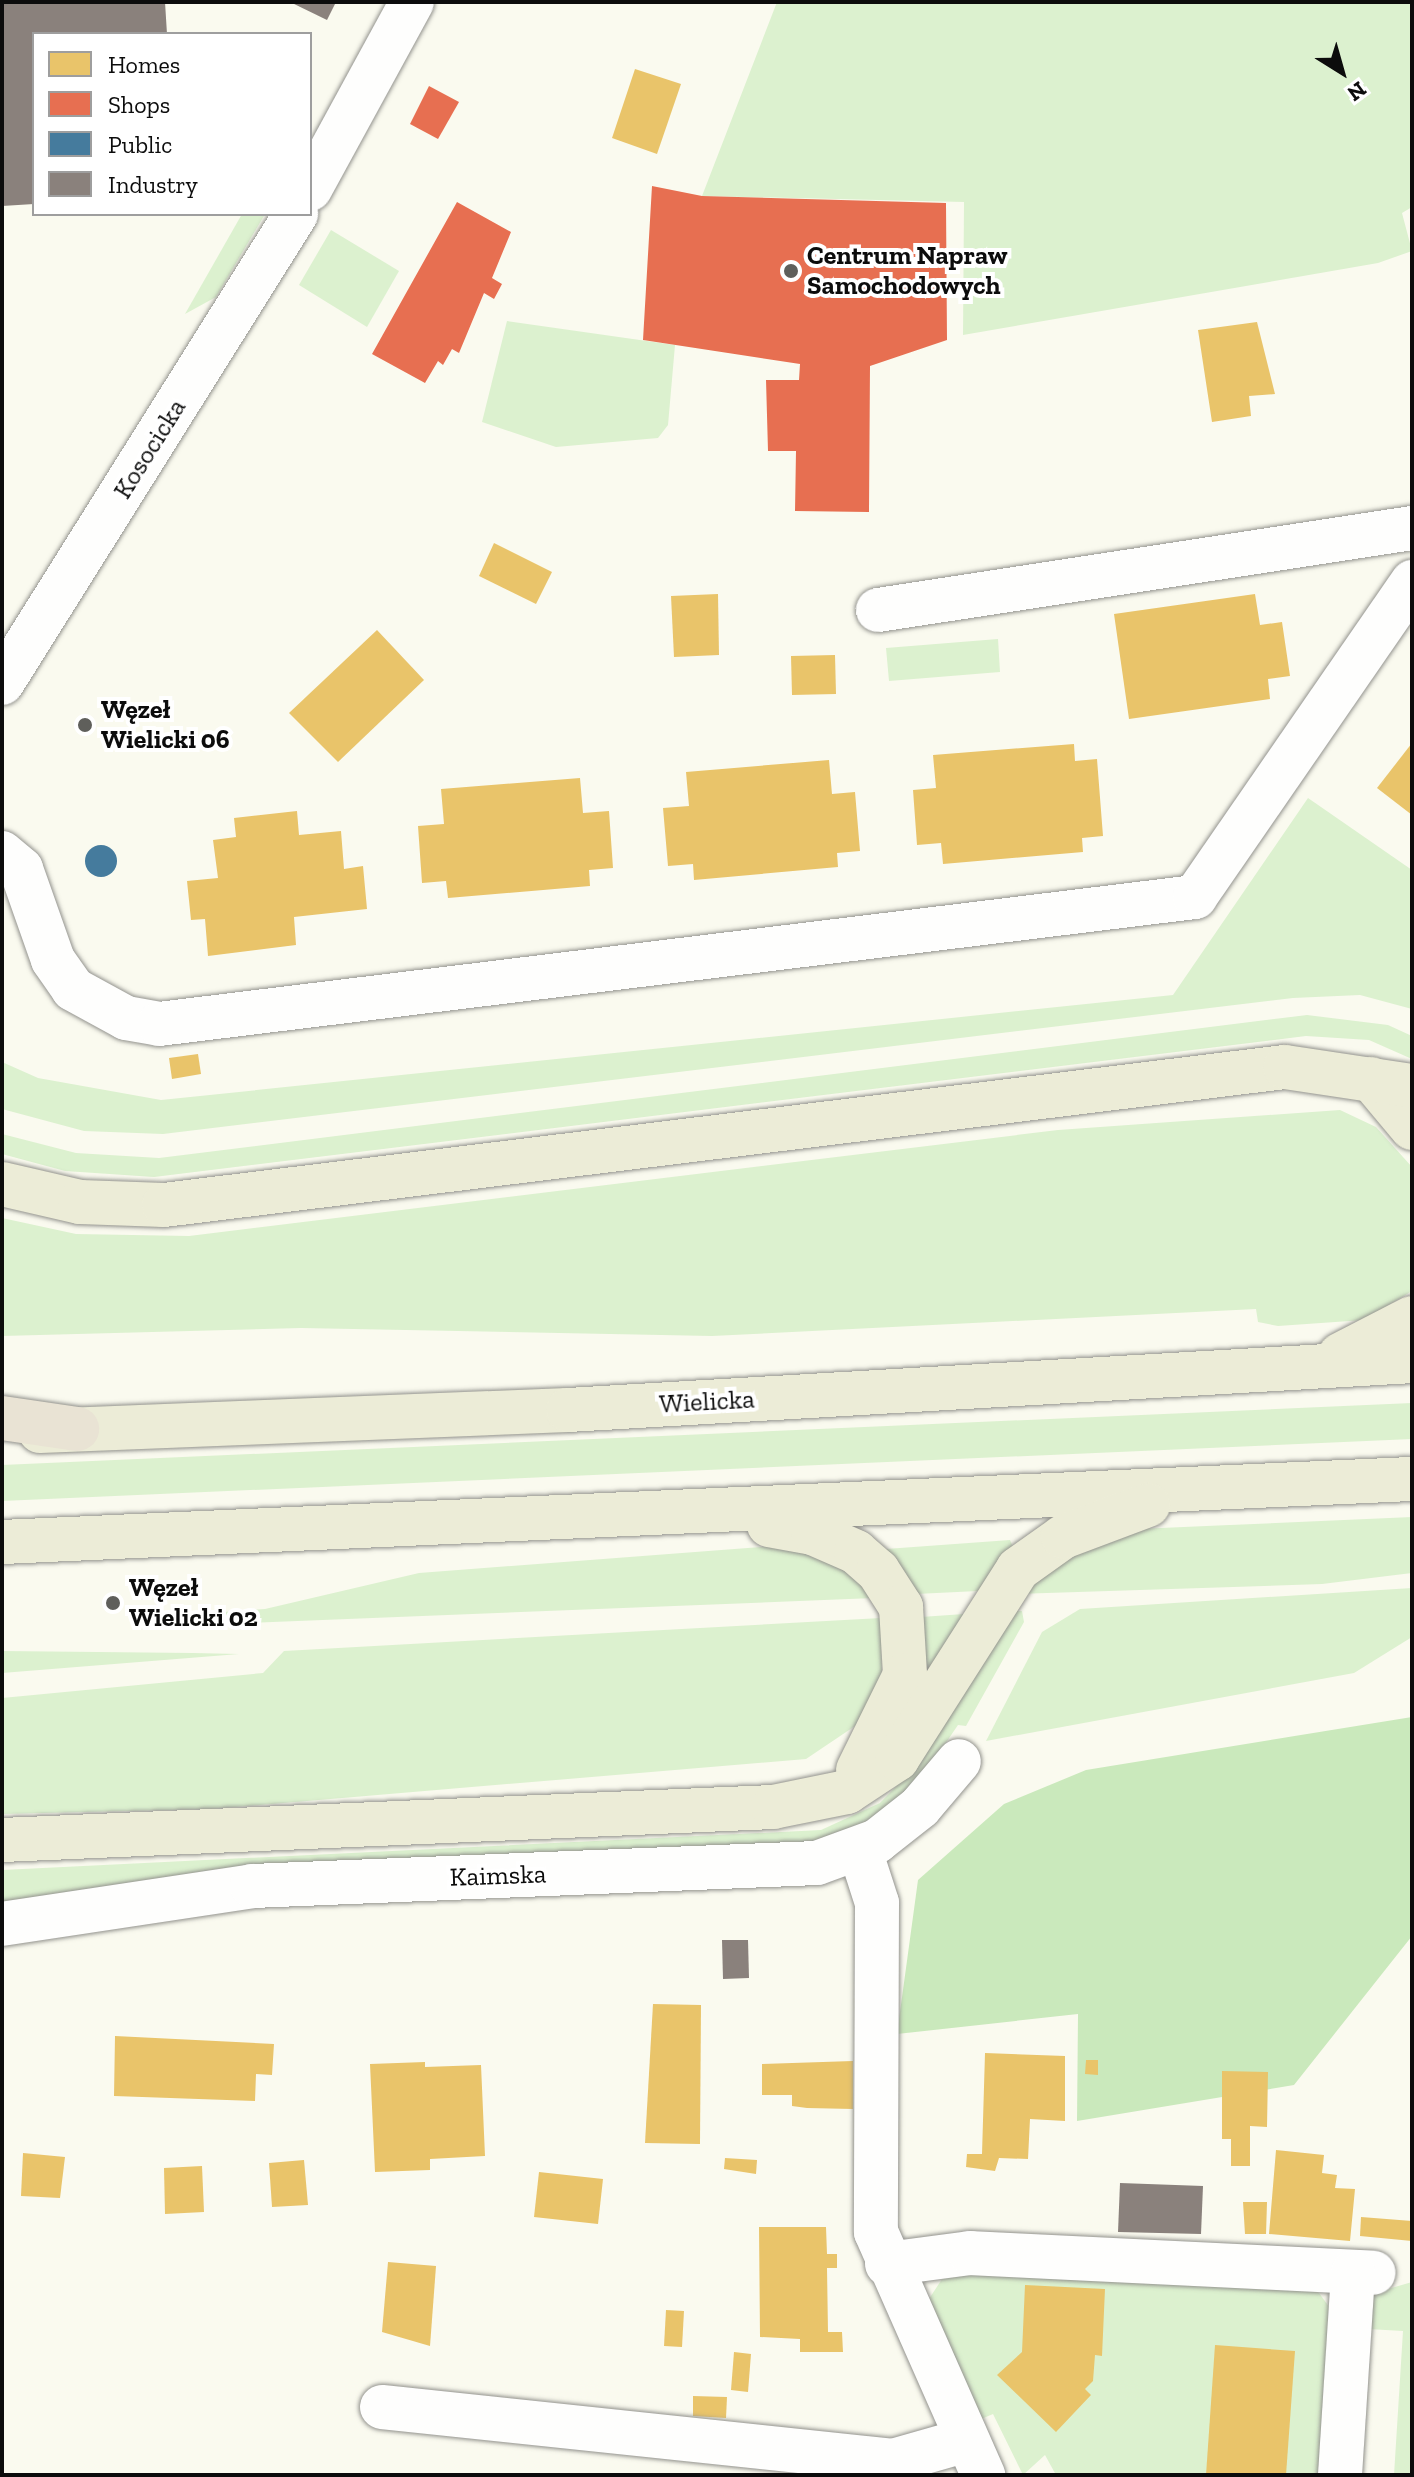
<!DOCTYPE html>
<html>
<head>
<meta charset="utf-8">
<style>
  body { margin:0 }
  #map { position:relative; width:1414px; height:2477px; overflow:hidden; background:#fafaef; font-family:"Zilla Slab",serif }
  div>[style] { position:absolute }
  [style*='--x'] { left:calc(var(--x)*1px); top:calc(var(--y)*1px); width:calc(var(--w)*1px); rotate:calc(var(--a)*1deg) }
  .green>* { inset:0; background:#dcf1cf }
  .forest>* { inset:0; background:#cae9bc }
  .homes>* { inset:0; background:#e9c46a }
  .shops>* { inset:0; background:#e76f51 }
  .public>* { inset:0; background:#457b9d }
  .round { border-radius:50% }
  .industry>* { inset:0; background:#8a817c }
  .roads { filter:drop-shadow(0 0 2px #93938e) drop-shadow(0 0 2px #93938e) }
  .minor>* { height:44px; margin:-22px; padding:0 22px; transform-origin:22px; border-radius:22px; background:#fefefd }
  .major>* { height:44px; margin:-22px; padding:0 22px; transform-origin:22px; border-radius:22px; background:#ececd7 }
  .highway>* { height:44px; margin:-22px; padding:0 22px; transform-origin:22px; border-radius:22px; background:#e9e3d4 }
  .dots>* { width:22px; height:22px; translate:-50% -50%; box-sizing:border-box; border:4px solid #fff; border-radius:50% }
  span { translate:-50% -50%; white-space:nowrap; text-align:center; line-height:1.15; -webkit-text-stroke:8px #fff; paint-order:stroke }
  .poi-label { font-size:26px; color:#0c0c0c; font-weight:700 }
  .left { translate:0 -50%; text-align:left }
  .street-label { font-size:26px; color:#0c0c0c }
  .frame { position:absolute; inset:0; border:4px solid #0c0c0c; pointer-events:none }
  .legend { position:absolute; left:32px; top:32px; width:280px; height:184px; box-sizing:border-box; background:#fff; border:2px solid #9e9e9e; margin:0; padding:10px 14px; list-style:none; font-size:24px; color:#0c0c0c }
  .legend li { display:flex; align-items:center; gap:16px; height:40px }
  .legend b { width:40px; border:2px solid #9e9e9e }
  .north { position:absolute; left:1302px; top:32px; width:80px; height:80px; -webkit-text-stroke:6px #fff; paint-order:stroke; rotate:143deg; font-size:22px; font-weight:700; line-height:32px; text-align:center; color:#0c0c0c }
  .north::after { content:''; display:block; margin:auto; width:28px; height:36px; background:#0c0c0c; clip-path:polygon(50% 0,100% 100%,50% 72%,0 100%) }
</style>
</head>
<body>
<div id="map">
  <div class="green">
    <i style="clip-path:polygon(777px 2px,1412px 2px,1412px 207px,1402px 213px,1412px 251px,1378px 263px,963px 335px,964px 202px,702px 196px)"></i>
    <i style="clip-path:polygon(242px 214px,265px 214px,216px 297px,185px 314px)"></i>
    <i style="clip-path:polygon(331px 230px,399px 271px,367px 327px,299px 285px)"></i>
    <i style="clip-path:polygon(507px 321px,675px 345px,668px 425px,658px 438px,556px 447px,482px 422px)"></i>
    <i style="clip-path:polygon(998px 639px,1000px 672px,889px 681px,886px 648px)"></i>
    <i style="clip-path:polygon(1308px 798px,1412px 870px,1412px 1009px,1360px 995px,1293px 998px,163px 1134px,84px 1131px,2px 1109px,2px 1062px,38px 1078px,161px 1100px,1173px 995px)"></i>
    <i style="clip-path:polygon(1307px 1015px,1388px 1025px,1412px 1036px,1412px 1059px,1369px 1040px,1306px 1036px,154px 1177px,65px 1171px,2px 1154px,2px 1134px,76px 1153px,159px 1158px)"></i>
    <i style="clip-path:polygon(1340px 1110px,1376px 1127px,1412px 1167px,1412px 1291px,1364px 1320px,1278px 1326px,1258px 1322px,1256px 1309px,712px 1336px,301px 1328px,2px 1336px,2px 1218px,76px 1234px,189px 1236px,1058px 1130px)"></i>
    <i style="clip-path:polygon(1412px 1403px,1412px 1439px,2px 1501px,2px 1465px)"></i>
    <i style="clip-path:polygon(1412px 1517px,1412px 1573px,1322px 1584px,1016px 1594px,1049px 1563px,1138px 1529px)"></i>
    <i style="clip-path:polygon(1010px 1540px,1013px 1547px,978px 1591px,916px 1594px,886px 1549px)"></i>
    <i style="clip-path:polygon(786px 1545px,830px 1554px,874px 1598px,147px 1627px,151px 1617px,265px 1609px,419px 1573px)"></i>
    <i style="clip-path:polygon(1412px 1588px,1412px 1637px,1354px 1673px,986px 1741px,1042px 1632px,1080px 1609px)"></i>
    <i style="clip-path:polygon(1007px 1611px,1022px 1611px,1024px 1622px,966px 1726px,958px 1725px,915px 1788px,863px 1826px,810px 1844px,2px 1908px,2px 1870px,821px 1830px,880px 1803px,918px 1764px)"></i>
    <i style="clip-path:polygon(964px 1614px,927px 1674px,921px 1617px)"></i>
    <i style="clip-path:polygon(881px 1618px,882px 1677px,858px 1724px,806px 1759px,211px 1809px,2px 1814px,2px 1698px,263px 1673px,284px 1651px)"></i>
    <i style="clip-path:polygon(2px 1651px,193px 1653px,239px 1654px,2px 1673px)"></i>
    <i style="clip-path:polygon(962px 2269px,1302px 2287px,1319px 2293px,1330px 2308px,1322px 2475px,1056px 2475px,1045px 2455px,1023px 2475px,993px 2414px,979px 2420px,929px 2299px,942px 2279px)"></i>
    <i style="clip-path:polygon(1412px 2282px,1412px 2475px,1394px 2475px,1403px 2331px,1368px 2329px,1371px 2294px)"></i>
  </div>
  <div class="forest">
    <i style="clip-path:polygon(1412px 1717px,1412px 1936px,1294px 2085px,1077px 2121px,1078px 2014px,897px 2034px,918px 1880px,1004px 1804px,1086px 1770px)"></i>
  </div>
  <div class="homes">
    <i style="clip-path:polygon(635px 69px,681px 84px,657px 154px,612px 138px)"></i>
    <i style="clip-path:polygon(1257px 322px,1275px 394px,1249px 396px,1251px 416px,1212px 422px,1198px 330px)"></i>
    <i style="clip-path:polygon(494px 543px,552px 572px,536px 604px,479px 576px)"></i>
    <i style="clip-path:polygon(718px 594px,719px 655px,674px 657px,671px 596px)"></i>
    <i style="clip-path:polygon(1255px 594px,1260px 625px,1282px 622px,1290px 676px,1268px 679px,1270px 699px,1129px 719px,1114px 614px)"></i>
    <i style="clip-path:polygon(377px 630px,424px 680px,338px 762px,289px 713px)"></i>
    <i style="clip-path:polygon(835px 655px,836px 694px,792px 695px,791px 656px)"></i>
    <i style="clip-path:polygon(1412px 743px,1412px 815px,1377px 788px)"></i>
    <i style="clip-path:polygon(1074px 744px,1075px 761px,1097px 759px,1103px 836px,1082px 838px,1083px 852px,943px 864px,941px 843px,917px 845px,913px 790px,936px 788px,933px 755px)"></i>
    <i style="clip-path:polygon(829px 760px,832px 794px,855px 792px,860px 851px,837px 853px,838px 867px,694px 880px,693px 864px,668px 866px,663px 808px,689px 806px,686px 772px)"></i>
    <i style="clip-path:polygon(580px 778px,583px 813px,609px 811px,613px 868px,589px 870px,590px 886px,448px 898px,446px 881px,422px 883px,418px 826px,444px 824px,441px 789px)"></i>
    <i style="clip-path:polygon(297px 811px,299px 835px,341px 831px,344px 869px,363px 866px,367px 909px,294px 917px,296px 945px,208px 956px,205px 919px,191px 920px,187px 881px,218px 878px,213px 840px,236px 837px,234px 818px)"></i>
    <i style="clip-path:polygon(198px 1054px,201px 1074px,172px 1079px,169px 1058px)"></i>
    <i style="clip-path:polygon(653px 2004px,701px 2005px,700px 2144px,645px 2143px)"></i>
    <i style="clip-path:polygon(115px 2036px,274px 2044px,272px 2075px,256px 2074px,255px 2101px,114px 2096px)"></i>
    <i style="clip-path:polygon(985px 2053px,1065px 2056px,1065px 2121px,1030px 2119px,1028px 2159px,999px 2158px,995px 2171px,966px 2167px,967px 2154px,982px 2154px)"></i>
    <i style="clip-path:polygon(1086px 2060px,1098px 2060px,1098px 2075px,1085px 2074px)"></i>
    <i style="clip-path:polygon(853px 2061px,853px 2109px,807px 2108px,792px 2106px,792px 2095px,762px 2095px,762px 2064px)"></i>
    <i style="clip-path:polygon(425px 2062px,425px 2067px,481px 2065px,485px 2156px,430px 2159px,430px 2170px,375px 2172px,370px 2064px)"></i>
    <i style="clip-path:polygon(1222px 2071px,1268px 2072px,1267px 2127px,1250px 2126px,1250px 2166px,1231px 2166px,1231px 2139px,1222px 2139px)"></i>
    <i style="clip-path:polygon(1276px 2150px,1324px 2155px,1322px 2173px,1337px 2175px,1335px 2188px,1355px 2189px,1350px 2241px,1269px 2234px)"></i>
    <i style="clip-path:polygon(23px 2153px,65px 2157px,60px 2198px,21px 2196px)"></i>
    <i style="clip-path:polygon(725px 2158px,757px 2160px,756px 2174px,724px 2169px)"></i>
    <i style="clip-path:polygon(304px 2160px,308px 2205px,272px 2207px,269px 2163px)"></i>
    <i style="clip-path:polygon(202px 2166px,204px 2212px,165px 2214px,164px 2168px)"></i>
    <i style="clip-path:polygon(539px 2172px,603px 2179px,598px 2224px,534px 2217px)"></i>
    <i style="clip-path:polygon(1243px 2202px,1267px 2202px,1266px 2234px,1245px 2234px)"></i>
    <i style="clip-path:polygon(1361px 2217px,1412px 2221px,1412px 2241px,1360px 2236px)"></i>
    <i style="clip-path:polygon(759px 2227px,826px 2227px,827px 2254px,837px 2254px,837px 2268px,827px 2268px,828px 2332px,842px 2332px,843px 2352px,800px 2352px,800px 2339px,760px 2337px)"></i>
    <i style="clip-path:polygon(388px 2262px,436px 2266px,430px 2346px,382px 2332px)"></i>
    <i style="clip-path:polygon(1025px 2285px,1105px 2289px,1102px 2356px,1095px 2355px,1093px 2381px,1085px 2389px,1091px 2395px,1056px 2432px,997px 2375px,1022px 2352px)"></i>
    <i style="clip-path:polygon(666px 2310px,684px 2311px,682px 2347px,664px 2346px)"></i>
    <i style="clip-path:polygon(1215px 2345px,1295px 2351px,1286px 2475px,1206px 2475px)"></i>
    <i style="clip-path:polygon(734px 2352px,751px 2354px,748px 2392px,731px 2390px)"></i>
    <i style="clip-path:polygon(693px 2396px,727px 2397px,726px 2418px,693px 2416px)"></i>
  </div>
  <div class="shops">
    <i style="clip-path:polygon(429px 86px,459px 102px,438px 139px,410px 124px)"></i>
    <i style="clip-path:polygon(652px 186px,702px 196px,946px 203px,947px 340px,870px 366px,869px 512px,795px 511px,796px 451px,768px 451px,766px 380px,799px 380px,800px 364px,643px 340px)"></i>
    <i style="clip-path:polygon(457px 202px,511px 232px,492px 278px,502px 284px,494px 299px,484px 293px,459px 353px,452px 349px,443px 365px,438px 361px,425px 383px,372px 354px)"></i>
  </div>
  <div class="public">
    <i class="round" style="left:85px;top:845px;width:32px;height:32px"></i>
  </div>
  <div class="industry">
    <i style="clip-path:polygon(2px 2px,165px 2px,167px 34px,34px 34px,34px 204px,2px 206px)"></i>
    <i style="clip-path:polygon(290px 2px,336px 2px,327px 20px)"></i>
    <i style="clip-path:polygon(722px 1940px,748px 1940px,749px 1978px,723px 1979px)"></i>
    <i style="clip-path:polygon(1120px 2183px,1203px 2186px,1201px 2234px,1118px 2232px)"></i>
  </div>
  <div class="roads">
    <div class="minor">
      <i style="--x:310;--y:189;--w:213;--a:-61.4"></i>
      <i style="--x:878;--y:610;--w:540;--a:-8.73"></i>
      <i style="--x:2;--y:683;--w:554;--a:-57.92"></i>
      <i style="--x:2;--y:853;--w:25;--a:40"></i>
      <i style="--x:21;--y:869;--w:96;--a:70.6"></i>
      <i style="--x:53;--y:960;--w:35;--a:55"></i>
      <i style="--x:73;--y:989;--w:60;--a:28.7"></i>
      <i style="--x:126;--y:1018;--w:34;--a:10"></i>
      <i style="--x:159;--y:1024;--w:1044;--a:-6.99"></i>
      <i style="--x:1195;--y:897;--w:383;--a:-55.4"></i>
      <i style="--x:860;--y:1850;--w:56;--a:72.2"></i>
      <i style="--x:877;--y:1903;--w:329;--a:90.2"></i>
      <i style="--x:876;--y:2232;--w:266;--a:66.2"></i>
      <i style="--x:2;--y:1924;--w:253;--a:-8.6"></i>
      <i style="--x:252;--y:1886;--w:565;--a:-2.33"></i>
      <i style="--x:817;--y:1863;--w:64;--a:-20.1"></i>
      <i style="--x:877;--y:1841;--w:55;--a:-38.3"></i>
      <i style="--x:920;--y:1807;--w:60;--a:-49.7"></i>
      <i style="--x:887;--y:2264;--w:84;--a:-7.5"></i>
      <i style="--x:970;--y:2253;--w:404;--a:2.8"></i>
      <i style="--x:382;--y:2407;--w:514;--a:6.03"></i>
      <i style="--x:893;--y:2461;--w:73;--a:-15.9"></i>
      <i style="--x:1340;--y:2475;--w:203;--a:-86.3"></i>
    </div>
    <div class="major">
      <i style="--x:1371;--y:1079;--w:64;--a:50.1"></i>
      <i style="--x:2;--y:1184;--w:80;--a:13"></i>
      <i style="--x:80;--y:1202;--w:84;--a:2"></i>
      <i style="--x:164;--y:1205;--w:1129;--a:-7.02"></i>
      <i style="--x:1285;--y:1067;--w:128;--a:8.5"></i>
      <i style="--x:1340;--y:1355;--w:81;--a:-27.2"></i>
      <i style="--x:40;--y:1431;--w:528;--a:-2.28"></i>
      <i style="--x:568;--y:1410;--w:845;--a:-3.32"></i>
      <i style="--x:769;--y:1525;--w:45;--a:10.3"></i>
      <i style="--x:813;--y:1533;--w:47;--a:23.8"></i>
      <i style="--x:856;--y:1552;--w:29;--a:41"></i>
      <i style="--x:878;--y:1571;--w:43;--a:57.4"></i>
      <i style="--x:901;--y:1607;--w:68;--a:86.6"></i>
      <i style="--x:905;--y:1675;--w:106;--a:116.3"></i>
      <i style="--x:2;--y:1542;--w:1411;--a:-2.56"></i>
      <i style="--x:2;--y:1840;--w:772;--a:-2.45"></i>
      <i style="--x:773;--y:1807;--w:76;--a:-11.5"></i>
      <i style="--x:847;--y:1792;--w:60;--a:-33.4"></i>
      <i style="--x:897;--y:1759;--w:225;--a:-57.5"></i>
      <i style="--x:1018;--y:1569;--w:55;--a:-35.4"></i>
      <i style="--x:1063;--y:1537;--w:91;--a:-20.6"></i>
    </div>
    <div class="highway">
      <i style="--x:2;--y:1418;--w:76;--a:8.3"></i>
    </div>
  </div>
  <div class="dots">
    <i style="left:791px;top:271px;background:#5f5f5b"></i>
    <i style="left:85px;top:725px;background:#5f5f5b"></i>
    <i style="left:113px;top:1603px;background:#5f5f5b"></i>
  </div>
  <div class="poi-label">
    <span class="left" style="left:807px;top:271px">Centrum Napraw<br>Samochodowych</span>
    <span class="left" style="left:101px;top:725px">Węzeł<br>Wielicki 06</span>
    <span class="left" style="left:129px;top:1603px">Węzeł<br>Wielicki 02</span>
  </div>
  <div class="street-label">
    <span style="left:150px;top:449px;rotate:-58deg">Kosocicka</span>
    <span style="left:707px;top:1402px;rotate:-3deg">Wielicka</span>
    <span style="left:498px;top:1876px;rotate:-2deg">Kaimska</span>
  </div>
  <div class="frame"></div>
  <ul class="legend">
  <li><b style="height:22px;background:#e9c46a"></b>Homes</li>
  <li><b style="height:22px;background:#e76f51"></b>Shops</li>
  <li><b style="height:22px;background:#457b9d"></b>Public</li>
  <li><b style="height:22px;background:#8a817c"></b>Industry</li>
  </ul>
  <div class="north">N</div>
</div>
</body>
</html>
